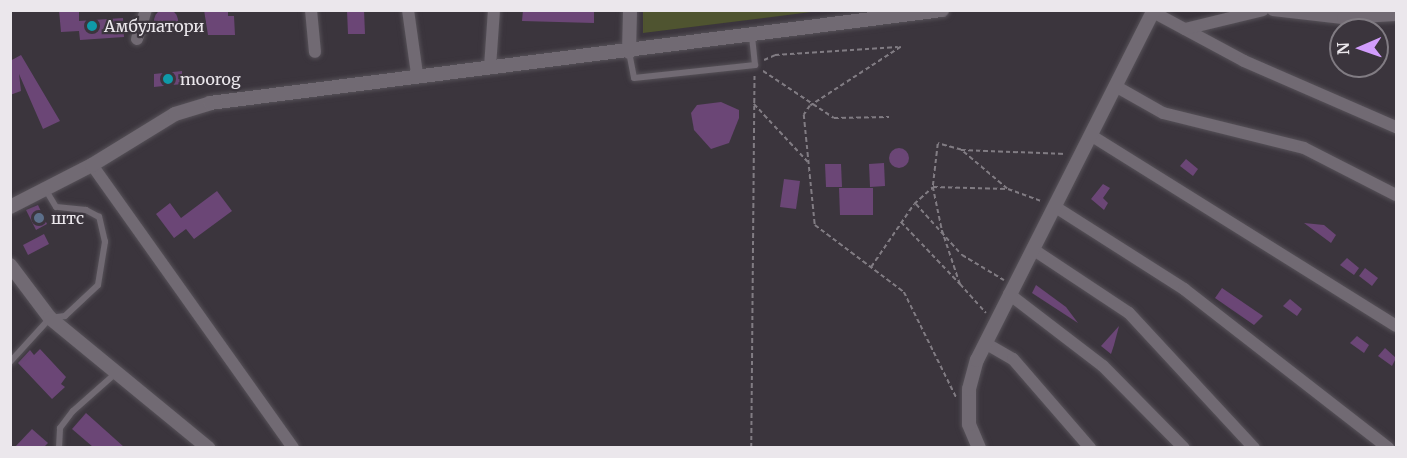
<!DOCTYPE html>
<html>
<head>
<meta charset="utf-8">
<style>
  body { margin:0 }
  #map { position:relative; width:1407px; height:458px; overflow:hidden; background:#3b353d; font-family:Merriweather,serif }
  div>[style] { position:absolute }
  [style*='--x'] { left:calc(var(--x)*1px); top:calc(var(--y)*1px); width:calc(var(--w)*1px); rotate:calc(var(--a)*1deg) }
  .green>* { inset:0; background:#4f5430 }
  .building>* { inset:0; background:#6b4676 }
  .round { border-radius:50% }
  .path>* { height:1.5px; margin-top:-0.75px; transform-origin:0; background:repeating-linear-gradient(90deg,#817c83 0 4.5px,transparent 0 7.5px) }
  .roads { filter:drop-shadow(0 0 2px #565158) drop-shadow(0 0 2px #565158) }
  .service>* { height:6px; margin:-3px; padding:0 3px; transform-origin:3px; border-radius:3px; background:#716a73 }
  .minor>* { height:12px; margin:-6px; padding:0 6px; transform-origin:6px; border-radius:6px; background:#716a73 }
  .tertiary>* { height:14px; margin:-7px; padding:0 7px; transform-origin:7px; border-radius:7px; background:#716a73 }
  .dots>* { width:16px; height:16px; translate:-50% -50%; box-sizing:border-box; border:3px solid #3b353d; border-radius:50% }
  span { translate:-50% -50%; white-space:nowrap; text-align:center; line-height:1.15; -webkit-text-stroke:4.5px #3b353d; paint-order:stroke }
  .poi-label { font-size:16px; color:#ebe7ec }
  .left { translate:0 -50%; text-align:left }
  .frame { position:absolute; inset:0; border:12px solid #ebe7ec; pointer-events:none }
  .north { position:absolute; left:1329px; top:18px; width:60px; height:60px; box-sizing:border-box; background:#3b353d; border:2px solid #817c83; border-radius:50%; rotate:268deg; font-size:16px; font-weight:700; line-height:24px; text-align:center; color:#ebe7ec }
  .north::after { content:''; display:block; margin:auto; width:21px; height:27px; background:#d29dfd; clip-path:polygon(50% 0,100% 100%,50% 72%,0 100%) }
</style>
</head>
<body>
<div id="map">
  <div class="green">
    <i style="clip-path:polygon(643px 11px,643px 10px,819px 11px,643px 33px)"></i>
  </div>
  <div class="building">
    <i class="round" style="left:154px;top:9px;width:24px;height:24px"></i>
    <i style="clip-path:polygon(59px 10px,79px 10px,79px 21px,123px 18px,124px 37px,80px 40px,79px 31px,61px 32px)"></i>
    <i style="clip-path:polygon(204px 10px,228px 10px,228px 16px,234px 16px,235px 35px,208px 35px)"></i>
    <i style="clip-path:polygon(347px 10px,364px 10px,365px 34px,348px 34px)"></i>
    <i style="clip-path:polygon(523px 10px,594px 10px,594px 23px,522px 21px)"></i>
    <i style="clip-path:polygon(21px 55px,60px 121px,43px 129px,19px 74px,21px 91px,10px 95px,10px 61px)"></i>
    <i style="clip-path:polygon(182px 71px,182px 84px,154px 87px,154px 74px)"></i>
    <i style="clip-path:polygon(721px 102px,739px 110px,739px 118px,729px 143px,711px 149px,694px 130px,691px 113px,697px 105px)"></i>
    <i class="round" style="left:889px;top:148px;width:20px;height:20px"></i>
    <i style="clip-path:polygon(1186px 159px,1198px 169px,1193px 176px,1180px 166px)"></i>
    <i style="clip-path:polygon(884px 163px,885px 186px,870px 187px,869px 164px)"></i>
    <i style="clip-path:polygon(825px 164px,841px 164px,842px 187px,826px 187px)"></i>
    <i style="clip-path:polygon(784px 179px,800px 181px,796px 209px,780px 207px)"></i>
    <i style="clip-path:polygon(1103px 184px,1110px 188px,1103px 198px,1108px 203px,1104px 210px,1091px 199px)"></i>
    <i style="clip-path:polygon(839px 188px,873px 188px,873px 215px,840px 215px)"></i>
    <i style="clip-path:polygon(217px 191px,232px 211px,194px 239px,186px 229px,174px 238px,156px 214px,170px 203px,181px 218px)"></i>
    <i style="clip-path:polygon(38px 205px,47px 224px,36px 230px,26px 210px)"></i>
    <i style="clip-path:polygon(1304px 223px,1324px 225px,1336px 235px,1331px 243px)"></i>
    <i style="clip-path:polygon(44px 234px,49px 244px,28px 255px,23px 245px)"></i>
    <i style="clip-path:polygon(1347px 258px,1359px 268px,1354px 275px,1340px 265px)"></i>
    <i style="clip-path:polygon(1365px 268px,1378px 278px,1372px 286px,1359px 276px)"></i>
    <i style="clip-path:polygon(1036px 285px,1066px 307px,1078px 323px,1032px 293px)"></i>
    <i style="clip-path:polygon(1222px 288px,1263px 316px,1254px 325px,1215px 298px)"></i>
    <i style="clip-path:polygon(1290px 299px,1302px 309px,1297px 316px,1283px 306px)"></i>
    <i style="clip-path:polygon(1119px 326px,1114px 345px,1111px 354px,1101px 346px)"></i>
    <i style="clip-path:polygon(1357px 336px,1369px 345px,1364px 353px,1350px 343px)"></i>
    <i style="clip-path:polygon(1385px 348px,1396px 358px,1392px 366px,1378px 356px)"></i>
    <i style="clip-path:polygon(40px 349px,66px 377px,61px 384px,65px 387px,52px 399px,18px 363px,30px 350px,34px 355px)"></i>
    <i style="clip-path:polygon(86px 413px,124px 447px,93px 447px,72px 429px)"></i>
    <i style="clip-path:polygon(32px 429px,48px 443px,44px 447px,15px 447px)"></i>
  </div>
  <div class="path">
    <i style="--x:901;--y:47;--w:108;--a:147"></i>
    <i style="--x:810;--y:106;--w:11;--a:124"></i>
    <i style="--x:804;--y:115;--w:111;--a:84.3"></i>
    <i style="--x:815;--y:225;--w:111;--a:37"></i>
    <i style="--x:904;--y:292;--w:119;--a:63.6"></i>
    <i style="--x:764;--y:60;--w:12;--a:-24"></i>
    <i style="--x:775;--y:55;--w:123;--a:-3.7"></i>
    <i style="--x:763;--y:71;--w:85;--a:33.5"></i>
    <i style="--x:834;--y:118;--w:55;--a:-1"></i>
    <i style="--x:754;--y:104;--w:79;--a:47"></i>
    <i style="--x:961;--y:150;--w:24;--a:-165"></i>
    <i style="--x:938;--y:144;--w:43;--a:96.6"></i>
    <i style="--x:933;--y:187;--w:44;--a:78.2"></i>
    <i style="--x:942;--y:230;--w:57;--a:71.6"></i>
    <i style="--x:960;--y:284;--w:39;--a:48"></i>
    <i style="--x:1007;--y:189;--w:60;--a:-139.7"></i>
    <i style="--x:961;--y:150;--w:105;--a:2.2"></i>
    <i style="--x:916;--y:204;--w:69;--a:48"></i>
    <i style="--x:962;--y:255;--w:49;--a:30.8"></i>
    <i style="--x:901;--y:222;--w:86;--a:46.4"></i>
    <i style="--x:871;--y:267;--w:76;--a:-55.7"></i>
    <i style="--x:914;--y:204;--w:25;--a:-42"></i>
    <i style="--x:933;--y:187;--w:75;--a:1.5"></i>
    <i style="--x:1008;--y:189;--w:37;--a:20"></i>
    <i style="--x:751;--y:448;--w:373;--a:-89.5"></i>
  </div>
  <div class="roads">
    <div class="service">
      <i style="--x:629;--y:52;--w:26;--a:79"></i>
      <i style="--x:634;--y:78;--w:122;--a:-6.1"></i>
      <i style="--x:755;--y:65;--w:28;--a:-96"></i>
      <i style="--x:10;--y:362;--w:59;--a:-47.7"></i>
      <i style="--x:50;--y:318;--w:15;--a:-8"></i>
      <i style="--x:65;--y:316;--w:45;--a:-43.2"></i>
      <i style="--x:98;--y:285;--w:44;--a:-80.8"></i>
      <i style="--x:105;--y:242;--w:26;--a:-103"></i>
      <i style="--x:99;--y:217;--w:15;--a:-152"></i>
      <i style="--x:86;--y:210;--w:30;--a:-174"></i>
      <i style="--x:56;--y:207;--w:21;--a:-121"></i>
      <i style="--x:59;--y:448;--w:20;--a:-87"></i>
      <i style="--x:60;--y:428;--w:21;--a:-53"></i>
      <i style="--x:73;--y:411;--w:57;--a:-41.5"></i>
    </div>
    <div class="minor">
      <i style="--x:311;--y:10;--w:42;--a:84.6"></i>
      <i style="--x:408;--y:10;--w:65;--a:82"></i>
      <i style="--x:1273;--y:10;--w:70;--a:6.5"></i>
      <i style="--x:1343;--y:18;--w:53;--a:-3.2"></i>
      <i style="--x:1153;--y:12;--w:103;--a:28.3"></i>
      <i style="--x:1244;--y:61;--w:166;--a:23.5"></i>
      <i style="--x:1185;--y:29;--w:80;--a:-13.7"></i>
      <i style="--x:137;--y:39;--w:30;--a:-73"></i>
      <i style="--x:490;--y:67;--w:57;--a:-86"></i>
      <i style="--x:1117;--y:87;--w:53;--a:29.5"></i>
      <i style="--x:1163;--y:113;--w:145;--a:13.9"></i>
      <i style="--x:1304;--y:148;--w:103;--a:27.1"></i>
      <i style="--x:1092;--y:136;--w:358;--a:32"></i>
      <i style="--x:92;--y:165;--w:347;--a:54.6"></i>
      <i style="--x:1057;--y:208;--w:151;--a:32.5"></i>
      <i style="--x:1184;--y:289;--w:259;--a:37.9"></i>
      <i style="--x:1034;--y:250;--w:114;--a:33.6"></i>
      <i style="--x:1129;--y:313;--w:184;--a:47.2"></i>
      <i style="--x:1009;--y:294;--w:118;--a:37.5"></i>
      <i style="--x:1103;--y:366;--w:115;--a:45.4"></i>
      <i style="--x:985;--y:343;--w:32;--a:30"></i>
      <i style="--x:1013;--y:359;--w:118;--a:49.1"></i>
    </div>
    <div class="tertiary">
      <i style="--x:629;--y:52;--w:42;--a:-88.6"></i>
      <i style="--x:10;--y:207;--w:92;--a:-27.1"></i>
      <i style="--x:92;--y:165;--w:97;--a:-31.6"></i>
      <i style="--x:175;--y:114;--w:37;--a:-17"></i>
      <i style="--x:210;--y:103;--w:738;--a:-7.24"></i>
      <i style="--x:10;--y:265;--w:66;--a:53"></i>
      <i style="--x:50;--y:318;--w:205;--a:39.4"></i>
      <i style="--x:979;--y:448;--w:26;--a:-113"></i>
      <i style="--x:969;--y:424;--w:35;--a:-90"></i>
      <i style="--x:969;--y:389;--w:30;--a:-75"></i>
      <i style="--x:977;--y:360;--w:392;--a:-63.2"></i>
    </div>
  </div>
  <div class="dots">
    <i style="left:92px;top:26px;background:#0f9aa8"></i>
    <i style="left:168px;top:79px;background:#0f9aa8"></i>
    <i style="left:39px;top:218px;background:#5c6f8a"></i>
  </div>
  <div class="poi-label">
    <span class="left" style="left:104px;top:26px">Амбулатори</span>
    <span class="left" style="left:180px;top:79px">moorog</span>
    <span class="left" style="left:51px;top:218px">штс</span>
  </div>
  <div class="frame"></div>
  <div class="north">N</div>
</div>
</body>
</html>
